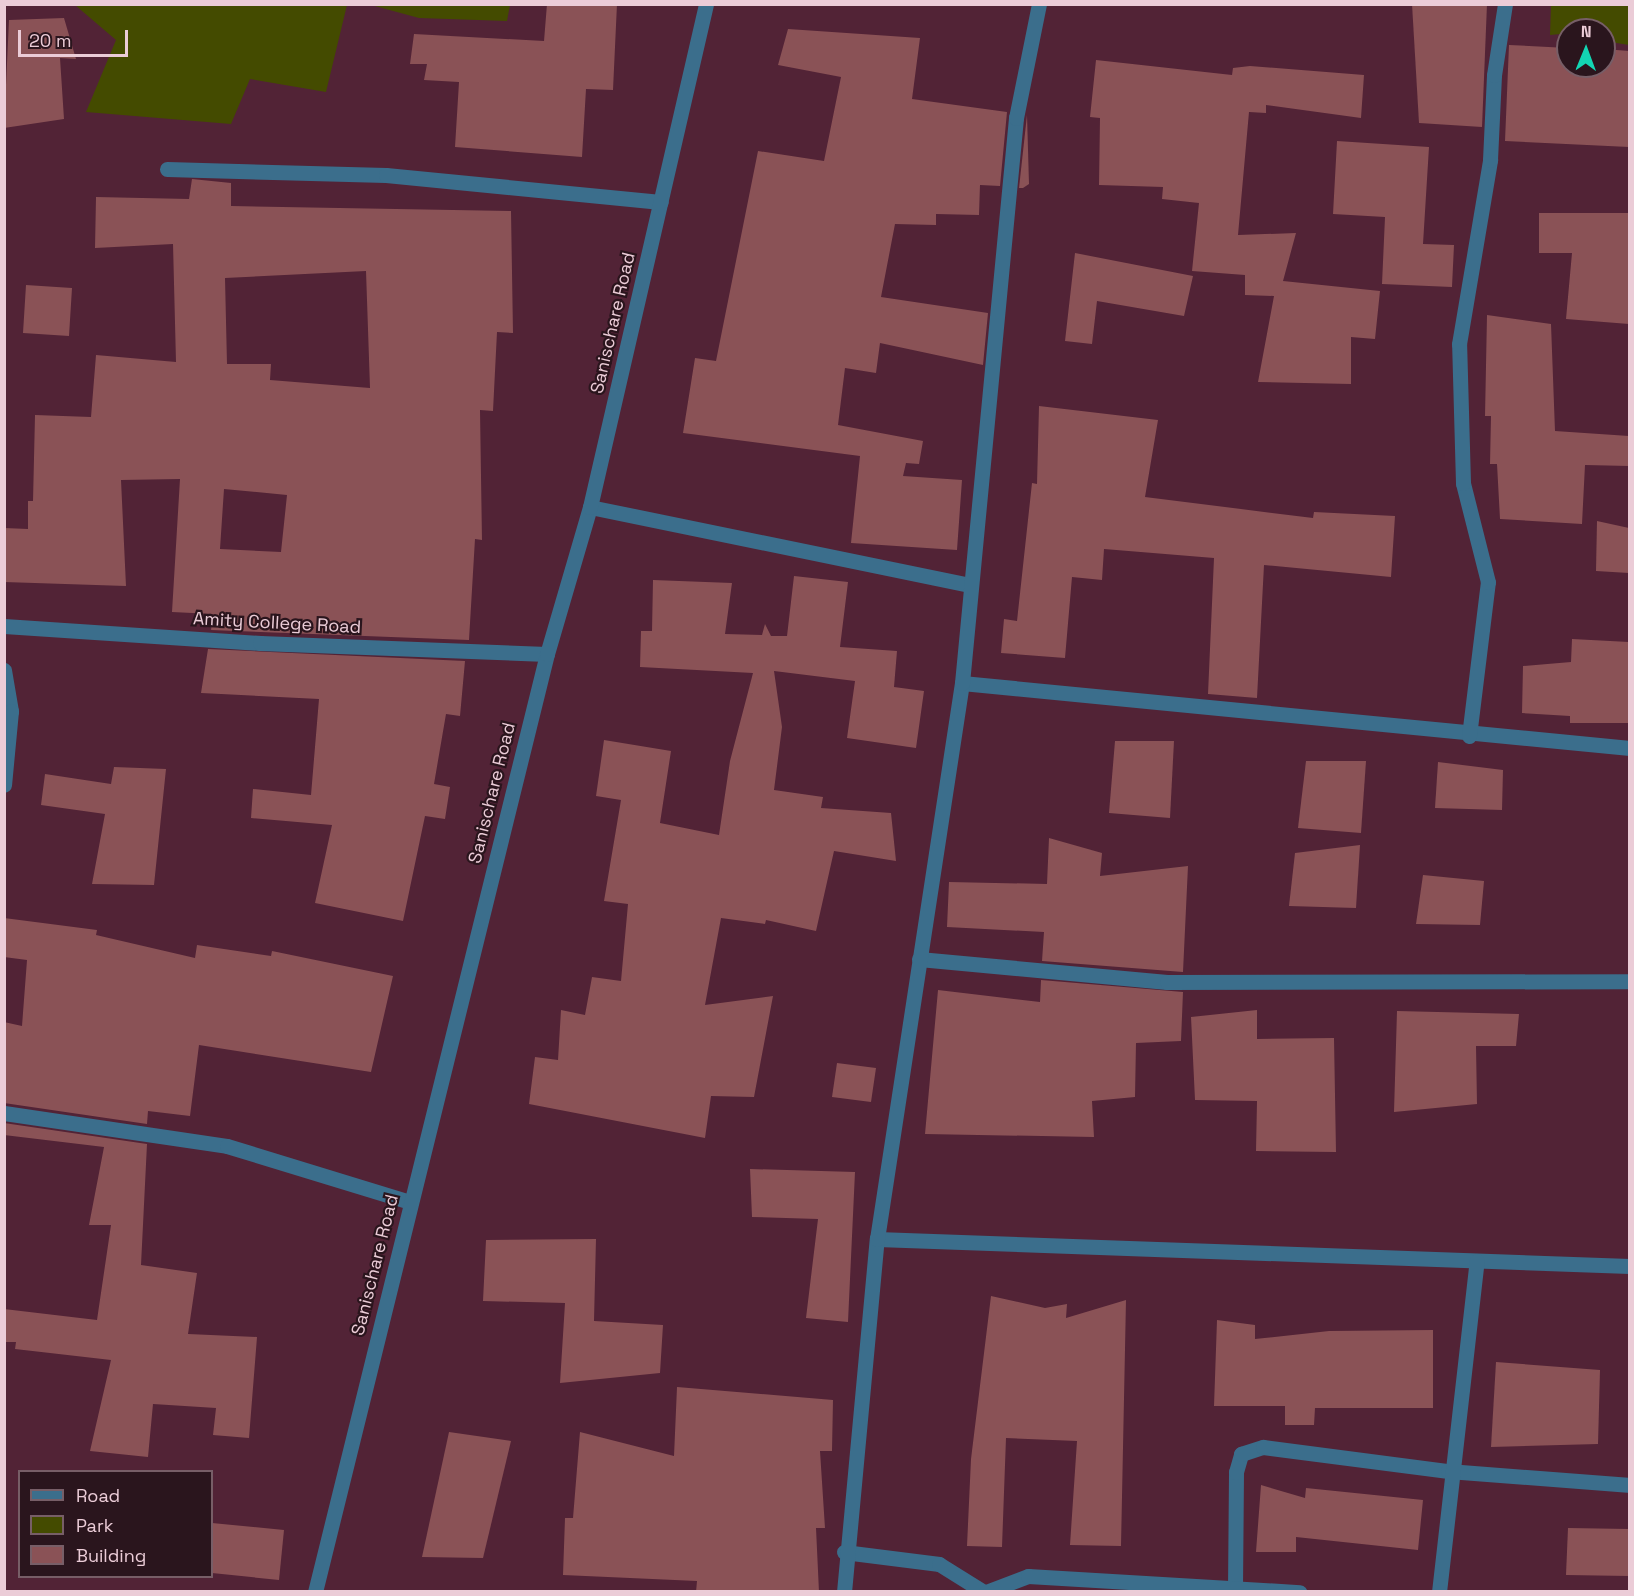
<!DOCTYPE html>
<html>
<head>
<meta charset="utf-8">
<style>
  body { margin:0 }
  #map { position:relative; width:1634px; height:1596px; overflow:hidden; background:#522336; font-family:"Space Grotesk",sans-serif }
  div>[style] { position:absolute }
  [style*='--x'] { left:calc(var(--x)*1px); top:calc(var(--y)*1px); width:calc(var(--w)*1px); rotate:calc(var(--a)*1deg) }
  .green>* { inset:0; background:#444b00 }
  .building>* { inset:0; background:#8a5256 }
  .minor>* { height:15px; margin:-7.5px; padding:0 7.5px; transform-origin:7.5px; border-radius:7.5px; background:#3b6e8c }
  span { translate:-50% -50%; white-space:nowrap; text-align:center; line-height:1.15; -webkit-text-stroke:4.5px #2a151d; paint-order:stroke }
  .street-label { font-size:18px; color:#ebccd7 }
  .frame { position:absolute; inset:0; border:6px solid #ebccd7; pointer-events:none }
  .legend { position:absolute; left:18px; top:1470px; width:195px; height:108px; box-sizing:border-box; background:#2a151d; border:2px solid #775e67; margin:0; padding:8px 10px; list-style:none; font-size:18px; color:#ebccd7 }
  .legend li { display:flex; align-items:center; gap:12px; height:30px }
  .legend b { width:30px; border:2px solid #775e67 }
  .north { position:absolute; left:1556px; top:18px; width:60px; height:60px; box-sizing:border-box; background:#2a151d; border:2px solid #775e67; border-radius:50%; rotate:1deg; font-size:16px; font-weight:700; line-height:24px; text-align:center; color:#ebccd7 }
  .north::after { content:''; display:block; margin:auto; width:21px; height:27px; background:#13d5b3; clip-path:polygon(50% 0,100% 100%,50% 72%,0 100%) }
  .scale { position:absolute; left:18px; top:30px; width:110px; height:27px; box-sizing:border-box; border:3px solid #ebccd7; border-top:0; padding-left:8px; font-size:18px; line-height:21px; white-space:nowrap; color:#ebccd7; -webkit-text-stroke:4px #2a151d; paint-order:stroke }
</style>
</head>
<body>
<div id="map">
  <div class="green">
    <i style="clip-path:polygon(75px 5px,347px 5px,326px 92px,250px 79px,231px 124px,86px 112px,116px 40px)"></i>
    <i style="clip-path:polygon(371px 5px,510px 5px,507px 21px,419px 18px)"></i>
    <i style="clip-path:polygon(1551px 5px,1629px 5px,1629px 45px,1604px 41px,1604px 30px,1550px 35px)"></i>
  </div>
  <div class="building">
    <i style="clip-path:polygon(547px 4px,617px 4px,613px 90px,586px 89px,582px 157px,455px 147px,459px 82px,424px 80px,427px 64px,410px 64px,414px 34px,544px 41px)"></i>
    <i style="clip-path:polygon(1412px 4px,1487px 4px,1482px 127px,1419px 123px)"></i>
    <i style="clip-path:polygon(64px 18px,76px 59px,60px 58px,64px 119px,4px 128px,9px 20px)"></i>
    <i style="clip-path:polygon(788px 29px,920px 38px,912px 99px,1007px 112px,1000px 186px,980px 185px,979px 215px,936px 214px,936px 225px,895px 224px,881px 297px,988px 313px,983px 365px,880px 343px,876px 373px,845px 368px,838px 425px,923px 441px,919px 464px,906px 463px,903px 476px,962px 480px,957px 550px,851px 543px,860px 456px,683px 433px,695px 358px,716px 361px,758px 151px,824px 161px,841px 77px,778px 65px)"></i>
    <i style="clip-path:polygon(1509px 45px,1568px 48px,1568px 66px,1604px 66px,1604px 49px,1629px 51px,1629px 147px,1505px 141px)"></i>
    <i style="clip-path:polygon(1096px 60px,1232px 75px,1233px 68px,1250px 66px,1364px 75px,1361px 118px,1266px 105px,1266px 113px,1249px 112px,1238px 235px,1296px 233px,1283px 281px,1380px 291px,1375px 339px,1351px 337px,1351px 384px,1258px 382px,1274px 296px,1245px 295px,1245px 275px,1192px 271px,1199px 203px,1162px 199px,1163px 187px,1099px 185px,1100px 118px,1090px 117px)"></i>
    <i style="clip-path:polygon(1027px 115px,1029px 184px,1023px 188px,1019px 188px)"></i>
    <i style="clip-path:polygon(1337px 141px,1429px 147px,1423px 244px,1454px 245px,1452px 287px,1382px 284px,1385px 217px,1333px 214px)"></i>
    <i style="clip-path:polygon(evenodd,192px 179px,231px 183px,231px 206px,511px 211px,513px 333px,497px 332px,493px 411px,480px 410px,482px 540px,475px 539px,469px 640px,211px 630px,213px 614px,172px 612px,180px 479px,121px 480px,126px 586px,4px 582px,4px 528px,28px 529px,28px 501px,33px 501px,35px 415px,91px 417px,96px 355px,176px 362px,173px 244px,95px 248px,96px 197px,189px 199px,192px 179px,366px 271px,370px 388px,270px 380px,271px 364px,227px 364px,225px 278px,366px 271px,192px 179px,224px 489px,287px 495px,281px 552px,220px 549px,224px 489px)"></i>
    <i style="clip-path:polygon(1539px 213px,1629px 213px,1629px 324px,1566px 319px,1572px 253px,1539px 253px)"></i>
    <i style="clip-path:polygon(1075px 253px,1193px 276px,1184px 316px,1097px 301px,1092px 344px,1065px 341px)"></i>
    <i style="clip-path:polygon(26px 285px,72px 288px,69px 336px,23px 333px)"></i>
    <i style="clip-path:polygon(1487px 315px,1551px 324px,1555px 431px,1629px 436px,1629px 466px,1585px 465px,1582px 524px,1500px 519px,1497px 464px,1490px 464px,1491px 416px,1485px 416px)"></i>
    <i style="clip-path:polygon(1039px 406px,1158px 420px,1145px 497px,1313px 518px,1314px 512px,1395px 516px,1391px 577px,1264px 565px,1257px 698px,1208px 694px,1214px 558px,1104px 549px,1102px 580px,1072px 577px,1065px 658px,1001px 653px,1004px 619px,1017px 621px,1032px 483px,1037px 484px)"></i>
    <i style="clip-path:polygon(1597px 521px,1629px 528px,1629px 573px,1596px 571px)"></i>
    <i style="clip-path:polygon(794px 576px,848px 582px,840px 647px,897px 651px,894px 687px,924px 691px,916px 748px,847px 738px,855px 681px,774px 671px,782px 727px,774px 790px,823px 797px,821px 808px,891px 813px,896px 861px,834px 851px,816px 931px,766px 920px,765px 924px,721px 918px,705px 1005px,773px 996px,754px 1097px,711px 1096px,705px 1138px,529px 1104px,535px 1057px,558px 1060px,561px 1010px,585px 1015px,592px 977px,621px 981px,628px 904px,604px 901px,621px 800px,596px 796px,604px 740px,671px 751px,660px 823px,719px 835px,730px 761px,753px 673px,640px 667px,641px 631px,652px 631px,653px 580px,732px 583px,725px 634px,762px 635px,765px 624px,771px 636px,787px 636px)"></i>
    <i style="clip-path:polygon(1572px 639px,1629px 642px,1629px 723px,1570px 723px,1570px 716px,1522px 713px,1523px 666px,1571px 662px)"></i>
    <i style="clip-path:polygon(208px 649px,465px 661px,460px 716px,446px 714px,434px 784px,450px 787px,445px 819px,425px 816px,403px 921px,315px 903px,332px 825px,251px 818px,253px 789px,311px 795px,319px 699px,201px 693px)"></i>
    <i style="clip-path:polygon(1115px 741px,1174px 741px,1170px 818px,1109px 813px)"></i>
    <i style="clip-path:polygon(1306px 761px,1366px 761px,1361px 833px,1298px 828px)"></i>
    <i style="clip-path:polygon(1438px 762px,1503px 770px,1502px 810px,1435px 808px)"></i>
    <i style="clip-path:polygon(114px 767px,166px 769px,154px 885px,92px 884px,105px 814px,41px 805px,45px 774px,111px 784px)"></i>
    <i style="clip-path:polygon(1049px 838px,1102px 853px,1100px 876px,1188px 866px,1183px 972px,1042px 961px,1044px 932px,947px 927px,949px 882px,1047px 884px)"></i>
    <i style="clip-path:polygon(1360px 845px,1356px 908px,1289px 906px,1295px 853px)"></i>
    <i style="clip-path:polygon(1423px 875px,1484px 881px,1480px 925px,1416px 924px)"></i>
    <i style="clip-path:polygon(4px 918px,97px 930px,96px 935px,195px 958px,197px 945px,271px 956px,272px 951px,393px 976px,371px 1072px,199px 1045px,190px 1116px,148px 1111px,147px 1124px,4px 1103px,4px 1022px,22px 1026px,27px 960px,4px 957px)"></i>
    <i style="clip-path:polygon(1041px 980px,1183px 992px,1181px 1041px,1136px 1043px,1135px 1097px,1092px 1101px,1094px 1137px,925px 1134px,938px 990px,1040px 1002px)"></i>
    <i style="clip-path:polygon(1257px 1010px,1257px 1039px,1334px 1038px,1336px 1152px,1256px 1151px,1257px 1101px,1195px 1100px,1191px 1017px)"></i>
    <i style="clip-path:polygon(1397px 1011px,1519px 1014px,1516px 1046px,1476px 1046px,1477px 1104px,1394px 1112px)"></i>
    <i style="clip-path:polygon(837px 1063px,876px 1068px,871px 1102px,832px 1097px)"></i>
    <i style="clip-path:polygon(4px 1123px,147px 1144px,141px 1265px,197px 1273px,188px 1334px,257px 1337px,249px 1438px,213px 1435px,216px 1408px,153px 1404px,148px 1457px,90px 1451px,111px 1360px,15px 1349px,16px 1342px,4px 1342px,4px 1309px,97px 1320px,111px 1225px,89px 1225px,104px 1147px,4px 1135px)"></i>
    <i style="clip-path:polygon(750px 1169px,855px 1172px,848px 1322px,806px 1318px,818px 1219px,752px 1217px)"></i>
    <i style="clip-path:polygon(596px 1239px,594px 1321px,663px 1325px,660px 1373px,560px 1383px,565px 1303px,483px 1301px,486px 1240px)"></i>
    <i style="clip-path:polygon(991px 1296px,1045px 1308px,1067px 1304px,1066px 1318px,1126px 1300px,1121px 1546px,1070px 1545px,1077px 1441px,1006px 1438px,1002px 1547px,967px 1546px,971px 1459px)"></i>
    <i style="clip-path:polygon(1217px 1320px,1255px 1325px,1255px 1339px,1329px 1331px,1433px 1330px,1433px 1408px,1315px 1408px,1314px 1425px,1285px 1425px,1285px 1406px,1214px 1406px)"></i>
    <i style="clip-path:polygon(1496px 1362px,1600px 1370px,1598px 1444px,1491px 1447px)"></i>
    <i style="clip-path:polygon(677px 1387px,833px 1400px,832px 1451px,820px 1451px,825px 1528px,816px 1528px,819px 1592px,696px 1592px,697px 1581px,563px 1575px,565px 1518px,573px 1518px,580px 1432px,674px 1456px)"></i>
    <i style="clip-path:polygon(449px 1432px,511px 1441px,483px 1558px,422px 1557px)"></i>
    <i style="clip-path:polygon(1261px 1485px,1305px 1498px,1306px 1488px,1423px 1500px,1418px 1550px,1296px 1537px,1296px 1552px,1256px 1552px)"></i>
    <i style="clip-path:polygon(212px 1523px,284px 1530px,279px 1580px,212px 1573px)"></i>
    <i style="clip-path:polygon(1568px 1528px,1629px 1529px,1629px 1576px,1566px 1575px)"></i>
  </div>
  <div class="minor">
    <i style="--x:167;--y:169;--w:219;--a:1.6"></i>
    <i style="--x:386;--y:175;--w:276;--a:5.6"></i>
    <i style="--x:590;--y:507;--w:387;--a:11.6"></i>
    <i style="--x:4;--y:626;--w:257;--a:3.8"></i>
    <i style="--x:260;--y:643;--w:287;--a:2.2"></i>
    <i style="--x:4;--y:670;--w:42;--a:80.3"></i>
    <i style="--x:11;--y:711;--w:74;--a:95.4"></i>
    <i style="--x:962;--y:683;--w:671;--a:5.56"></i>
    <i style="--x:1469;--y:736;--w:155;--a:-83"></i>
    <i style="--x:1488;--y:582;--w:102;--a:-104.2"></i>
    <i style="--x:1463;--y:483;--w:139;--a:-91.6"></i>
    <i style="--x:1459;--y:344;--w:187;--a:-80.4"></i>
    <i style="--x:1490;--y:160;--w:85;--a:-87.3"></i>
    <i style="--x:1494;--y:75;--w:72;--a:-81.2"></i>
    <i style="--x:919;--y:959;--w:249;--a:5.3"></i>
    <i style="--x:1167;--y:982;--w:463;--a:-0.1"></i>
    <i style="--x:4;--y:1113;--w:225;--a:8.4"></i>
    <i style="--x:227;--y:1146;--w:191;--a:17"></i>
    <i style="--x:877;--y:1239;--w:753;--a:2.05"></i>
    <i style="--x:844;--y:1552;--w:96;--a:7.2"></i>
    <i style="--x:939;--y:1564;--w:53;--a:31.9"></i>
    <i style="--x:1235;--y:1588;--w:116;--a:-89.5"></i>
    <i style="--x:1236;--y:1472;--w:19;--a:-74"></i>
    <i style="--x:1241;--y:1454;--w:23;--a:-18"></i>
    <i style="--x:1263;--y:1447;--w:187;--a:7.4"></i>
    <i style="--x:1448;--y:1471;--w:183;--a:4.4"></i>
    <i style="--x:315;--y:1592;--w:966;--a:-76.11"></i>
    <i style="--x:547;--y:654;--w:153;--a:-73.7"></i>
    <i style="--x:590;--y:507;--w:516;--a:-77.01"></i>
    <i style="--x:844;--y:1592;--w:355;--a:-84.7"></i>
    <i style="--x:877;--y:1239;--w:562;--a:-81.31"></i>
    <i style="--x:962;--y:683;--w:568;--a:-84.54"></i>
    <i style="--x:1016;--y:118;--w:116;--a:-78.6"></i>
    <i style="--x:986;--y:1592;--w:45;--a:-20.9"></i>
    <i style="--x:1028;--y:1576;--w:272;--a:3.4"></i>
    <i style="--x:1439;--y:1592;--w:333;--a:-83.5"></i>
  </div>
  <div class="street-label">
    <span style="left:613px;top:323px;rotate:-77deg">Sanischare Road</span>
    <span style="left:277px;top:623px;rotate:3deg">Amity College Road</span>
    <span style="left:492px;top:793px;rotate:-76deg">Sanischare Road</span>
    <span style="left:375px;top:1265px;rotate:-76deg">Sanischare Road</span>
  </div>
  <div class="frame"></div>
  <ul class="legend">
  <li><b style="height:8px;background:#3b6e8c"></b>Road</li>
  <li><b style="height:16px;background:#444b00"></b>Park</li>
  <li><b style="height:16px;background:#8a5256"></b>Building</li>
  </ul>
  <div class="north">N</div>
  <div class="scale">20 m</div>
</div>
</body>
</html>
